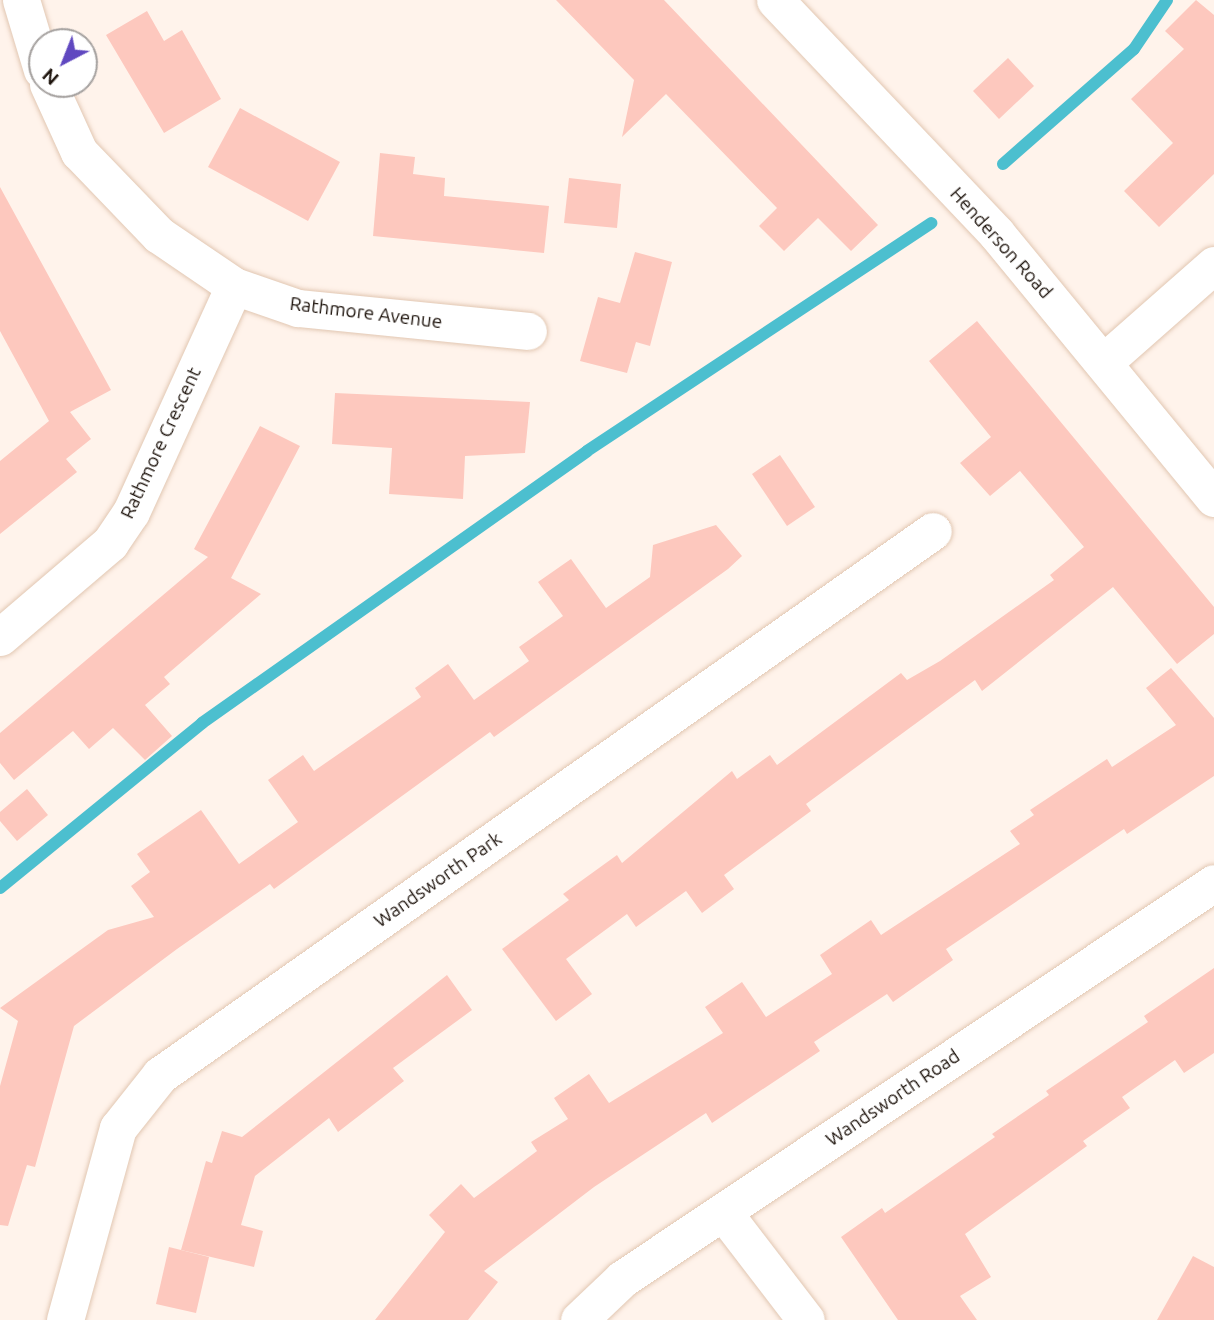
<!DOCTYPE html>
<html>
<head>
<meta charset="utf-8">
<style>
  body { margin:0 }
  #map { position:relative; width:1214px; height:1320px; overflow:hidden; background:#fff3eb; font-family:Ubuntu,sans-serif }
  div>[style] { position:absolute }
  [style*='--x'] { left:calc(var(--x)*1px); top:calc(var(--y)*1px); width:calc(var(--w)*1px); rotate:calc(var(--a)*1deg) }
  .stream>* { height:12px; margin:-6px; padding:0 6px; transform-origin:6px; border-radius:6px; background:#4cbfcf }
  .building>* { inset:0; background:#fdc8be }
  .roads { filter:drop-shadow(0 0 2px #e2c7b2) drop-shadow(0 0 2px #e2c7b2) }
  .minor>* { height:37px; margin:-18.5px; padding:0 18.5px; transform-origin:18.5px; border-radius:18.5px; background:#fff }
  span { translate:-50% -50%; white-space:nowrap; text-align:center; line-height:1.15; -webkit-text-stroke:6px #fff; paint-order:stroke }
  .street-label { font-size:19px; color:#1f150e }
  .north { position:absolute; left:28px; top:28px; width:70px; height:70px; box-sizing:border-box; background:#fff; border:2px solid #a5a19f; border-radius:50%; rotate:222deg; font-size:19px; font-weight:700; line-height:28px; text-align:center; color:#1f150e }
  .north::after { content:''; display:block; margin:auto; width:24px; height:32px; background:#6048c0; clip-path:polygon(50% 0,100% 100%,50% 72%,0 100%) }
</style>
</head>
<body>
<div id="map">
  <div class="stream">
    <i style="--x:1003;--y:164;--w:174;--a:-41.3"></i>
    <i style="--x:1134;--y:49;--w:59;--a:-56"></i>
    <i style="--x:0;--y:888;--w:261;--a:-39.2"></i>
    <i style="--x:202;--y:723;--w:471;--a:-35.2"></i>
    <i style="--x:587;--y:451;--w:413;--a:-33.5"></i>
  </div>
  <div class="building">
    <i style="clip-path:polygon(556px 0,664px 0,878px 225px,851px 251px,818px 218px,784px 251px,759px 226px,777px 208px,666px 94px,622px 137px,634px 80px)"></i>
    <i style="clip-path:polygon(1196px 0,1214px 15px,1214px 174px,1159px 227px,1124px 191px,1173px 143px,1131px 99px,1184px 49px,1165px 31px)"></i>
    <i style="clip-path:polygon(147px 11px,164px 41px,182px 30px,221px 99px,164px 133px,106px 35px)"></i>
    <i style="clip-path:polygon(1008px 58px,1034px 86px,999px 119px,973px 91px)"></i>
    <i style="clip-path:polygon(240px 108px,340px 162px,308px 221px,208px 167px)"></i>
    <i style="clip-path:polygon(380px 153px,415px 157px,413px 174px,445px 178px,444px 196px,549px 206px,544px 253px,373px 236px)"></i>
    <i style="clip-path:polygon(569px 178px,621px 184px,617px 228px,564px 223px)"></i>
    <i style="clip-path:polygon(0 187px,111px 390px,70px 412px,91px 439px,66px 459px,77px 472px,0 534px,0 461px,49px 421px,0 331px)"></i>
    <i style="clip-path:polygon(635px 252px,672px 262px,650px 346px,636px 342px,627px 373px,580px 361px,598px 297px,620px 303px)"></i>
    <i style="clip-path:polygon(977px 321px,1214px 607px,1214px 634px,1177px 664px,1113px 587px,982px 691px,975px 680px,806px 804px,811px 811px,724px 875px,734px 889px,702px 913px,686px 891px,636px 927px,627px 914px,566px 959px,592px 994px,556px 1021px,502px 949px,569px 900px,563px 894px,617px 855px,622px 863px,732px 771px,737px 779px,770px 755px,777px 765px,901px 673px,907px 680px,940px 661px,1054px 580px,1050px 575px,1084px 547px,1020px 471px,990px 496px,960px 463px,991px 437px,929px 361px)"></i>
    <i style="clip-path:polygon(335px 393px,530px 402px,525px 453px,465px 456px,463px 499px,389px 494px,392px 448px,332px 444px)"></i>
    <i style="clip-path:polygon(260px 426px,300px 446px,231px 578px,261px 594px,164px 677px,170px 684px,145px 705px,172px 736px,145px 760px,113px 728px,89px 749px,73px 731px,14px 780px,0 763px,0 733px,208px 557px,194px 549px)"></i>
    <i style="clip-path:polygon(780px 455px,815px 507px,787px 526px,752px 474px)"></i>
    <i style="clip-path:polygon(716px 525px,742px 556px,728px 569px,494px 737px,490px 732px,274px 889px,270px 884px,177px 949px,74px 1026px,35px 1167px,27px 1165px,8px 1226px,0 1225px,0 1086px,18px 1021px,0 1008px,108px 930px,154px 917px,131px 886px,150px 872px,137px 854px,201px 810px,239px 864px,298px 822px,268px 780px,303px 755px,314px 771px,421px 697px,415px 688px,448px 664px,474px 700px,529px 661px,519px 647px,563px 616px,538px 582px,571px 559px,606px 608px,650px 577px,653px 545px)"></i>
    <i style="clip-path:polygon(1171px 668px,1214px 718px,1214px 776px,1127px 834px,1124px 829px,946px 949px,953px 960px,893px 1002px,887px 994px,814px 1042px,820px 1051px,712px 1123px,706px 1113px,594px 1187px,484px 1271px,498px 1282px,468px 1320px,375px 1320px,445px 1232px,429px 1215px,461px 1184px,474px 1198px,537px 1151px,531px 1142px,568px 1119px,554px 1098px,589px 1074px,609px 1103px,723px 1033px,705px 1007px,742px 982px,766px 1017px,832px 974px,820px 955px,871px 920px,881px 935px,1020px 844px,1010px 831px,1034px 815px,1030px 810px,1107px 759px,1112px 767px,1176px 725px,1146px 688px)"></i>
    <i style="clip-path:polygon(27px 789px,48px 815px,17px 841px,0 821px,0 812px)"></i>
    <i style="clip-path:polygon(1214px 968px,1214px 1053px,1184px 1073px,1175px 1060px,1122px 1097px,1130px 1108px,1083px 1141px,1087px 1146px,965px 1234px,991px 1277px,960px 1296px,977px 1320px,898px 1320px,841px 1237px,882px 1208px,885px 1213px,995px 1137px,992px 1134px,1049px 1095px,1046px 1091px,1148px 1022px,1144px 1016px)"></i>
    <i style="clip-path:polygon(447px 975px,472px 1010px,393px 1068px,404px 1081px,338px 1132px,329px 1118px,255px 1176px,241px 1225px,263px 1231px,254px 1267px,181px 1250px,206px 1161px,212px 1163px,222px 1131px,242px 1137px)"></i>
    <i style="clip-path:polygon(169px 1247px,209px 1257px,196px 1313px,156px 1304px)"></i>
    <i style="clip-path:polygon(1193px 1256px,1214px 1267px,1214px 1320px,1157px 1320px)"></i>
  </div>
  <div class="roads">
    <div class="minor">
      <i style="--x:21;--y:0;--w:73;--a:73.3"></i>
      <i style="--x:775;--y:0;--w:321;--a:46.5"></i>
      <i style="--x:996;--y:233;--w:343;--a:50.6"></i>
      <i style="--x:48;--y:84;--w:75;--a:65.5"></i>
      <i style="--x:79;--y:152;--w:115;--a:46.1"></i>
      <i style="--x:159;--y:235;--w:91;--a:34.2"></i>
      <i style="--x:234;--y:286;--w:68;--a:19"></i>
      <i style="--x:298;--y:308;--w:231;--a:5.7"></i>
      <i style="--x:1105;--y:361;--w:145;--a:-41.4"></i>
      <i style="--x:0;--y:637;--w:145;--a:-40.5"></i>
      <i style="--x:110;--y:543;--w:37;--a:-56"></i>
      <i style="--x:131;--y:512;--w:248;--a:-65.5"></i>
      <i style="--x:723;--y:1212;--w:136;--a:52.5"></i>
      <i style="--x:65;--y:1320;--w:199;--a:-74.6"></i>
      <i style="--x:118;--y:1128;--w:68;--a:-51.6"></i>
      <i style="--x:160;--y:1075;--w:945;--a:-35.14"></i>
      <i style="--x:579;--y:1320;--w:59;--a:-43.6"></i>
      <i style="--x:622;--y:1279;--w:712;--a:-33.78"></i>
    </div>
  </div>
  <div class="street-label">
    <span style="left:1001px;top:243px;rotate:48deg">Henderson Road</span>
    <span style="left:366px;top:313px;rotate:7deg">Rathmore Avenue</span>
    <span style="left:161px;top:443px;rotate:-65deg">Rathmore Crescent</span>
    <span style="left:438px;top:880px;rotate:-35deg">Wandsworth Park</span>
    <span style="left:893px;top:1098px;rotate:-34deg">Wandsworth Road</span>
  </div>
  <div class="north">N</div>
</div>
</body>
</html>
